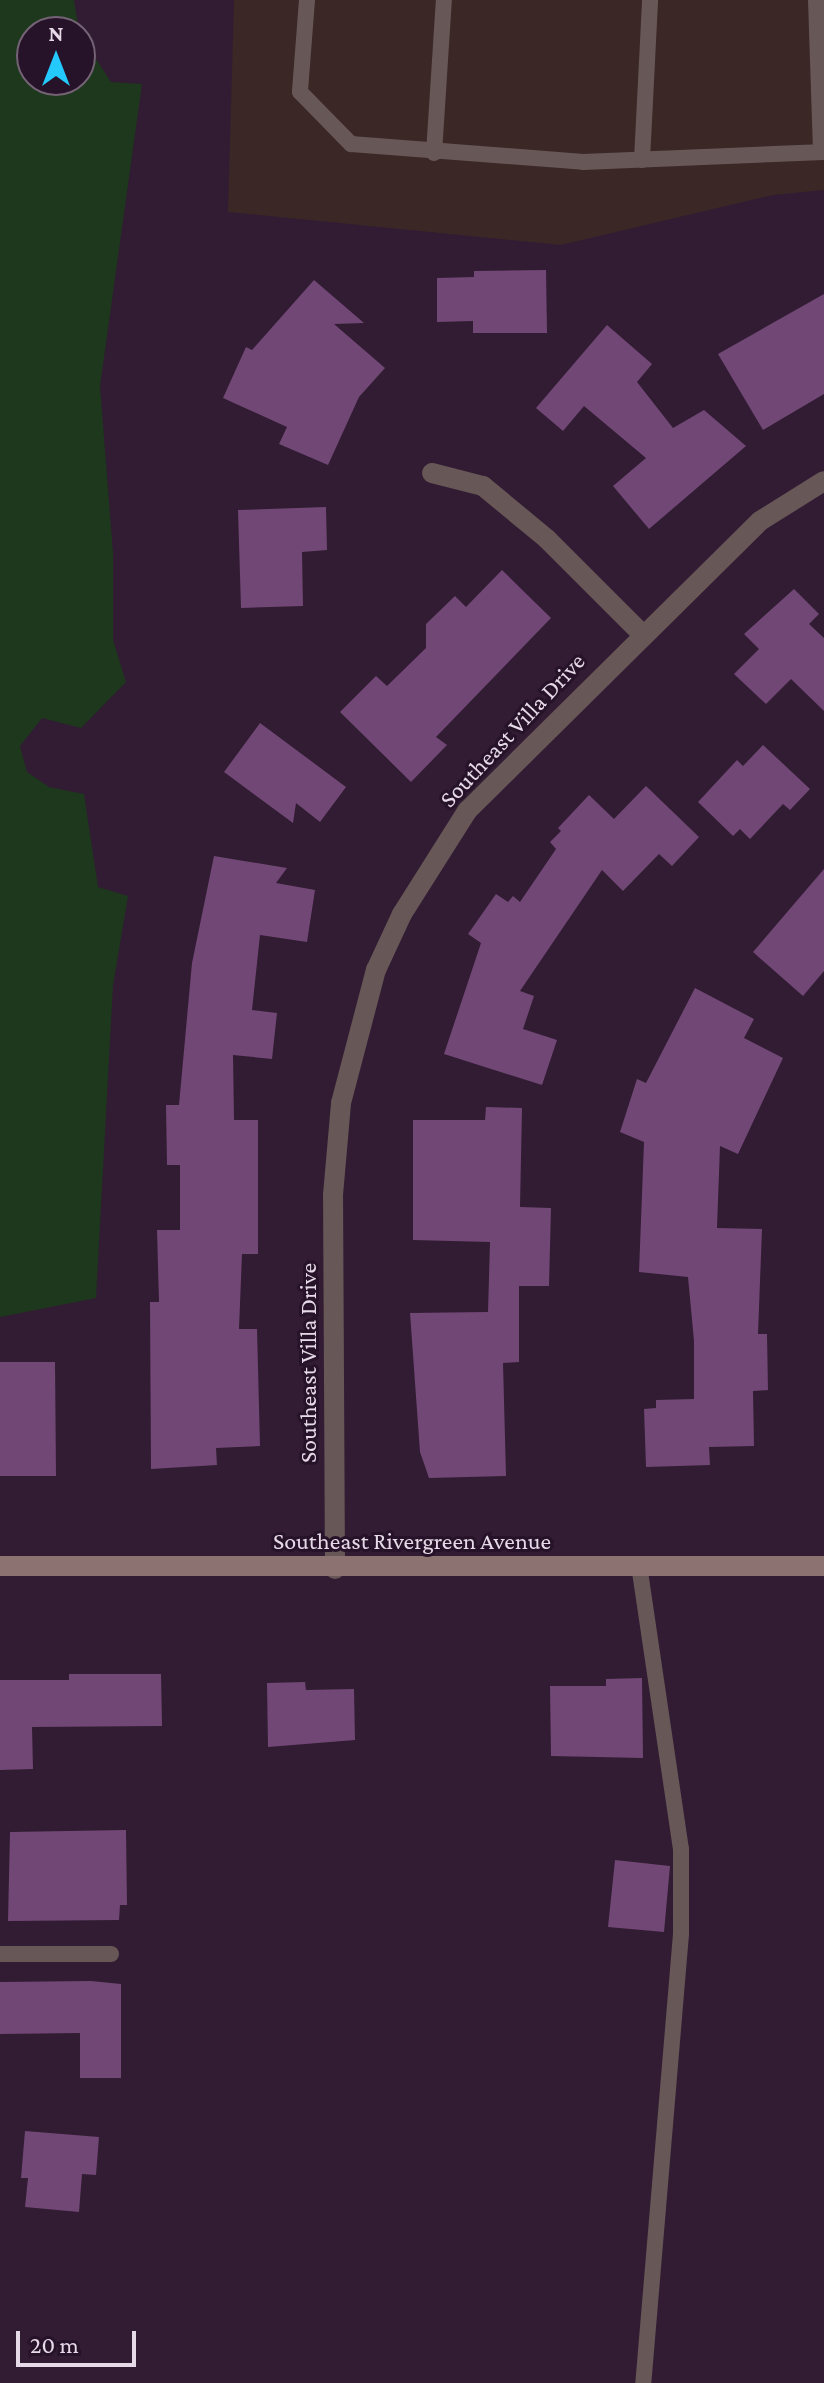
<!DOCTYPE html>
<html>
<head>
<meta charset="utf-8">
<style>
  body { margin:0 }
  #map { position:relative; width:824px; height:2383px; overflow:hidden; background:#311c33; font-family:"Crimson Pro",serif }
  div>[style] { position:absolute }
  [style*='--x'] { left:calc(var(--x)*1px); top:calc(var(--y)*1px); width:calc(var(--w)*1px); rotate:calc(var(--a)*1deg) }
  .industrial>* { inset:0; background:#3a2726 }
  .green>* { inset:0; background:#1d381c }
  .building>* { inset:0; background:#714775 }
  .lane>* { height:16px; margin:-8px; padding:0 8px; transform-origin:8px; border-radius:8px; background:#675757 }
  .street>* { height:20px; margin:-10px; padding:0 10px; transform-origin:10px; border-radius:10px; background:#675757 }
  .secondary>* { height:20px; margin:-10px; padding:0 10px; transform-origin:10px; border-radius:10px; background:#8d7272 }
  span { translate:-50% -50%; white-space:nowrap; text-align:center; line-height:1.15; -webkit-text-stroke:6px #271329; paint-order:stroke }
  .street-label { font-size:24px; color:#e7dae8 }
  .north { position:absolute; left:16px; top:16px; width:80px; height:80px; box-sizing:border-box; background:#271329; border:2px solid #746375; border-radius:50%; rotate:0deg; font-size:22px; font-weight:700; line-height:32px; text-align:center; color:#e7dae8 }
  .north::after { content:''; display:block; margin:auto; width:28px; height:36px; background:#24c9fe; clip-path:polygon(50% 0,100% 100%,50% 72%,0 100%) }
  .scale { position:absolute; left:16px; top:2331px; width:120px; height:36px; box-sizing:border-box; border:4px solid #e7dae8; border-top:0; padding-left:10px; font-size:24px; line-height:28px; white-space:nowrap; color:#e7dae8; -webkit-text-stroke:6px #271329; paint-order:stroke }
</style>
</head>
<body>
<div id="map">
  <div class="industrial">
    <i style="clip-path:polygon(234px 0,824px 0,824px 190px,773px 195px,561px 245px,228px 212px)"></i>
  </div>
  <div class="green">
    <i style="clip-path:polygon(0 0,74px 0,79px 32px,32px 32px,32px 80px,80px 80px,80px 34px,111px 82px,142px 84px,100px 386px,113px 553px,113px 640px,126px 682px,81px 728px,42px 718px,20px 746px,27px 772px,49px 787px,84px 794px,98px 887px,128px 896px,113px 985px,96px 1298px,0 1317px)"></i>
  </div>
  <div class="building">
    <i style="clip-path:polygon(546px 270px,547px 333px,473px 333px,473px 321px,437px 322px,437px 278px,474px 277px,474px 271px)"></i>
    <i style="clip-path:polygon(314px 280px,364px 323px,334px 324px,385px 368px,359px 397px,328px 465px,279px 444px,287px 427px,223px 398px,246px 347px,252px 350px)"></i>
    <i style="clip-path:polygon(824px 294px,824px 394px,763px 430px,718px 354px)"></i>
    <i style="clip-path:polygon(607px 325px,652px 364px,637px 382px,673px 428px,704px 410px,746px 446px,649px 529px,613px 486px,646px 458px,584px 406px,563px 431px,536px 408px)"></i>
    <i style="clip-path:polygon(326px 507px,327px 550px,302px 552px,303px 606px,241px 608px,238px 510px)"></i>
    <i style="clip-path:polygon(502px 570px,551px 618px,436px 737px,447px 745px,411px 782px,340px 712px,376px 676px,387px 686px,426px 648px,426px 624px,455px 596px,466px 607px)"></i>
    <i style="clip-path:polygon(794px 589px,819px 614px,809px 624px,824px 638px,824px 711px,791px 679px,766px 704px,734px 674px,759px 649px,744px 634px)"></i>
    <i style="clip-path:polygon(260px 723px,346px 787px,320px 822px,296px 803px,293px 823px,224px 772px)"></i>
    <i style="clip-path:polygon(763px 745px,810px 789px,790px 810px,783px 804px,750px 839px,740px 829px,733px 836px,698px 802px,737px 760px,743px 766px)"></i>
    <i style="clip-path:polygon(646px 786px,699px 837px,672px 866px,659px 854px,623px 891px,602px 870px,520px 991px,534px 996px,523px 1029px,557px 1040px,542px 1085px,444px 1054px,481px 943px,468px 934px,496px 894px,508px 902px,513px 896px,520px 902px,556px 849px,550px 842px,561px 831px,558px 828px,589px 795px,614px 819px)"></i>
    <i style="clip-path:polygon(214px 856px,287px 868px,276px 883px,315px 890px,307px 942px,260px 935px,252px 1010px,277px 1013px,272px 1059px,233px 1055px,234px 1120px,258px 1120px,258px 1254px,242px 1254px,239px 1329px,257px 1329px,260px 1446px,216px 1448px,217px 1465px,151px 1469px,150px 1302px,159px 1302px,157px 1230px,180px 1230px,180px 1165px,167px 1165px,166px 1105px,179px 1105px,192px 963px)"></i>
    <i style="clip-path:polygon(824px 869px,824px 971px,803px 996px,753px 952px)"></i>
    <i style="clip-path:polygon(695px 988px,754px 1019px,744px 1038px,783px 1058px,738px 1154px,720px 1146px,717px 1228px,762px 1229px,758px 1334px,767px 1334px,768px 1390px,753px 1391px,754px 1446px,709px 1447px,710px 1465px,646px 1467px,644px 1409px,656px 1408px,656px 1400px,694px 1399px,694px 1341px,688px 1277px,639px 1272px,644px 1142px,620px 1132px,637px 1079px,646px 1083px)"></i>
    <i style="clip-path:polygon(486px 1107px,522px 1108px,520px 1207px,551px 1208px,549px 1286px,519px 1286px,519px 1362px,503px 1363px,506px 1476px,429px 1478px,420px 1452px,410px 1313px,488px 1312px,490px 1242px,413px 1240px,413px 1120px,485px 1120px)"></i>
    <i style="clip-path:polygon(0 1362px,55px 1362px,56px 1476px,0 1476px)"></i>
    <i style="clip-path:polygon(69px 1674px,161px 1674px,162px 1726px,32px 1727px,33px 1769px,0 1770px,0 1680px,69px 1680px)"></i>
    <i style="clip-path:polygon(642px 1678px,643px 1758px,551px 1756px,550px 1686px,606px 1686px,606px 1679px)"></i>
    <i style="clip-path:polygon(305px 1682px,306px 1690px,354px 1689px,355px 1740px,268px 1747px,267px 1683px)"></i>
    <i style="clip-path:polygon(126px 1830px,127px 1905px,120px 1905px,119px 1920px,8px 1921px,10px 1832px)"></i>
    <i style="clip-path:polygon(615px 1860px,670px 1866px,664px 1932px,608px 1927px)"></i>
    <i style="clip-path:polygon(91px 1981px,121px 1984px,121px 2078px,80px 2078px,80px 2033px,0 2034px,0 1982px)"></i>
    <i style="clip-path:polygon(25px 2131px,99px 2137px,96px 2175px,82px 2174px,79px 2212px,25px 2207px,28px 2178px,21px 2178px)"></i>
  </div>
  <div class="lane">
    <i style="--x:307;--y:0;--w:92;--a:94.4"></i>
    <i style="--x:300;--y:92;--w:73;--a:45.6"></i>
    <i style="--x:351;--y:144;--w:233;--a:4.4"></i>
    <i style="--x:583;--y:162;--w:241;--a:-2.4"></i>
    <i style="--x:816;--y:0;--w:152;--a:88.1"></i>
    <i style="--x:434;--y:153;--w:153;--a:-86.3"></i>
    <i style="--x:642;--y:160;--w:160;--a:-87.1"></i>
    <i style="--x:639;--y:1565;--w:287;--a:81.6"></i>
    <i style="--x:681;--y:1849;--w:85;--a:90"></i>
    <i style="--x:681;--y:1934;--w:451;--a:94.8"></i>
    <i style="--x:0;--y:1954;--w:111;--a:0"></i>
  </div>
  <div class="street">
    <i style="--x:432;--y:473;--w:53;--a:14.3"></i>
    <i style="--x:483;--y:486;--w:83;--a:39.6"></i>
    <i style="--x:547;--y:539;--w:133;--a:45"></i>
    <i style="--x:335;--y:1569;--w:374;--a:-90.3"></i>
    <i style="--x:333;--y:1195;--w:92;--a:-85"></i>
    <i style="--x:341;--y:1103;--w:138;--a:-75.3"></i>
    <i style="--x:376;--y:970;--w:62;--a:-65.1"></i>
    <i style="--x:402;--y:914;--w:122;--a:-57.7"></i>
    <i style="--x:467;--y:811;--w:412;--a:-44.7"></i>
    <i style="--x:760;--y:521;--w:75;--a:-32"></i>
  </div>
  <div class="secondary">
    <i style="--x:0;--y:1566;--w:824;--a:0"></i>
  </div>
  <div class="street-label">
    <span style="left:512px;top:730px;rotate:-47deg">Southeast Villa Drive</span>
    <span style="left:308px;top:1363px;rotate:-90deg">Southeast Villa Drive</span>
    <span style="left:412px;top:1541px">Southeast Rivergreen Avenue</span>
  </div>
  <div class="north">N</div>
  <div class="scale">20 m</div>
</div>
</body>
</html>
